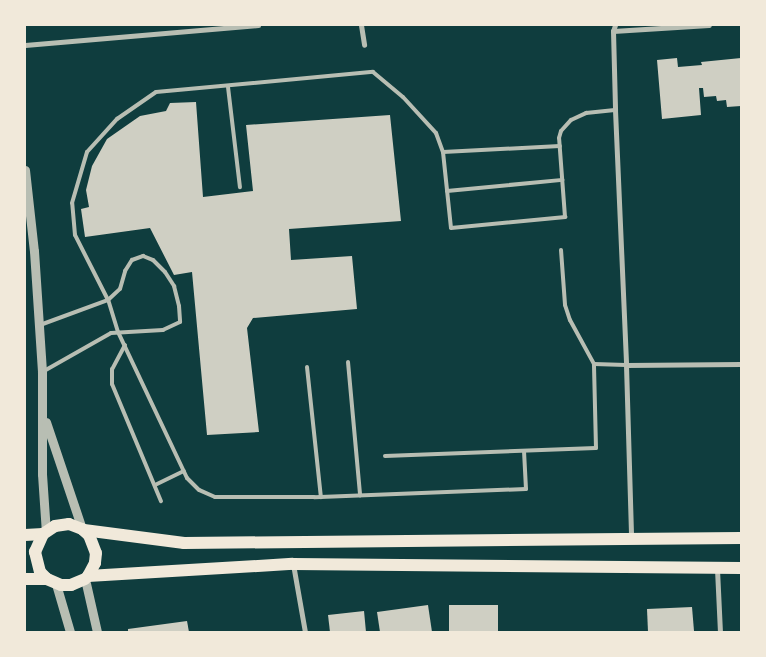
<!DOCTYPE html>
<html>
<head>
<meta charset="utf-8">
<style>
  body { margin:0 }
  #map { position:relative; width:766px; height:657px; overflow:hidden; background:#0f3d3e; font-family:"Alegreya Sans",sans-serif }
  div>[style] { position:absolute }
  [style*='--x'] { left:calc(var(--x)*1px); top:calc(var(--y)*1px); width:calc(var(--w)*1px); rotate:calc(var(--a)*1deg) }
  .building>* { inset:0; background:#cfcfc3 }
  .service>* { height:4px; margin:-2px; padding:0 2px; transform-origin:2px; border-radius:2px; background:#b8beb3 }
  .minor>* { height:5px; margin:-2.5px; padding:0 2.5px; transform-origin:2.5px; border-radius:2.5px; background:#b8beb3 }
  .tertiary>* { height:9px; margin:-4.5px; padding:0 4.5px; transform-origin:4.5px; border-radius:4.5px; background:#b8beb3 }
  .primary>* { height:12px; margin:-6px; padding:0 6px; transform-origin:6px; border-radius:6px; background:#f1e9da }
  span { translate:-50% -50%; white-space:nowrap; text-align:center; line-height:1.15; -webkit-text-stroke:4.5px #f1e9da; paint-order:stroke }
  .frame { position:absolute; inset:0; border:26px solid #f1e9da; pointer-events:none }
</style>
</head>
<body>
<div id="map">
  <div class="building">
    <i style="clip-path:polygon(677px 58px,678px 67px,702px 65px,701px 62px,741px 58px,741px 106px,727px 107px,726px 100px,717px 101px,716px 96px,704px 97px,703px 88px,699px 88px,701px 115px,662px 119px,657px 60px)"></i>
    <i style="clip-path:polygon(196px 102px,203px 197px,253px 191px,246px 125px,390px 115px,401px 221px,289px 229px,291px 260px,352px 256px,357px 309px,253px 318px,247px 328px,259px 432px,207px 435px,192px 272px,174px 275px,150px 228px,85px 237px,81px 209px,89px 207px,86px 190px,92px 166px,107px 139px,140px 116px,166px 111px,170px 103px)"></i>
    <i style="clip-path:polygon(428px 605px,432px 632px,380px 632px,377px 612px)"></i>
    <i style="clip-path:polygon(449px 605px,498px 605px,498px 632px,449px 632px)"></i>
    <i style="clip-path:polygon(692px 607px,694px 631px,648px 632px,647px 609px)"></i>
    <i style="clip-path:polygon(364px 611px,366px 632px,330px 632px,328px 615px)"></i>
    <i style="clip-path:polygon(187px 621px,189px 632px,128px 632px,128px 629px)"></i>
  </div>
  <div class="service">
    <i style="--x:228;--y:87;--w:101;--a:83.2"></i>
    <i style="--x:443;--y:152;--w:76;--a:84"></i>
    <i style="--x:451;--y:228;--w:115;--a:-5.5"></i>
    <i style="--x:565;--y:217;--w:79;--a:-94.3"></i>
    <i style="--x:559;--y:138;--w:7;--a:-74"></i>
    <i style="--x:561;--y:131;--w:15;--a:-48"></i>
    <i style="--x:571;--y:120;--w:17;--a:-25"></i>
    <i style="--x:586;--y:113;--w:29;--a:-6"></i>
    <i style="--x:447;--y:191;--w:116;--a:-5.5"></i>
    <i style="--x:561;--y:250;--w:55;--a:85.8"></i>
    <i style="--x:565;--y:305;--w:16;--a:72"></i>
    <i style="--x:570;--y:320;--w:50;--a:61.4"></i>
    <i style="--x:40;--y:325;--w:72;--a:-20.2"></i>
    <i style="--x:108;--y:300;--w:16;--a:-43"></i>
    <i style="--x:120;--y:289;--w:19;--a:-74"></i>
    <i style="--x:125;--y:271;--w:13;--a:-58"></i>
    <i style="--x:132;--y:260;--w:12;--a:-20"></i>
    <i style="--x:143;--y:256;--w:11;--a:22"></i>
    <i style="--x:153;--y:260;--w:17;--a:45"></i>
    <i style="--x:165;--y:272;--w:17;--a:57"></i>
    <i style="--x:174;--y:286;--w:21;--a:76"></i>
    <i style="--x:179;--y:306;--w:16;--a:86"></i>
    <i style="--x:180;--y:322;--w:19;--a:155"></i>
    <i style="--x:163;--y:330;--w:52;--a:176.7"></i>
    <i style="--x:111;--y:333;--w:79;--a:150.5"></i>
    <i style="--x:125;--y:345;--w:27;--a:118"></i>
    <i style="--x:112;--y:369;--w:15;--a:90"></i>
    <i style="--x:112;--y:384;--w:127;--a:67.3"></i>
    <i style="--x:348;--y:362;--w:134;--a:84.8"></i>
    <i style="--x:307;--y:367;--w:131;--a:83.9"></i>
    <i style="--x:524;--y:451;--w:38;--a:87"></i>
    <i style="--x:526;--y:489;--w:212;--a:177.8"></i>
    <i style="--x:314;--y:497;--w:99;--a:180"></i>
    <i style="--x:215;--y:497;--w:17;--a:-156"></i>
    <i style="--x:199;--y:490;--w:17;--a:-135"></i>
    <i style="--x:187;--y:478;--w:161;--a:-115.3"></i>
    <i style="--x:118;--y:332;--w:34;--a:-107"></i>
    <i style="--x:108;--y:300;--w:73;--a:-116.9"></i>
    <i style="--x:75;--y:235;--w:32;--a:-95"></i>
    <i style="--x:72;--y:203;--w:53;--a:-73.6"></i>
    <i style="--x:87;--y:152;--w:45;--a:-47.7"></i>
    <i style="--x:117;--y:119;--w:47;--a:-34.7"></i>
    <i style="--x:156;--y:92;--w:218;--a:-5.3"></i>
    <i style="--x:373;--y:72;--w:39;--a:40"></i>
    <i style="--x:403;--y:97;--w:49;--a:47.5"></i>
    <i style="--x:436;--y:133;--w:20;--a:70"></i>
    <i style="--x:443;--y:152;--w:117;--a:-2.9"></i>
    <i style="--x:385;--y:456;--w:211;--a:-2.2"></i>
    <i style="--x:596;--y:448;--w:84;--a:-91.4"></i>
    <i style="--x:594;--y:364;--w:32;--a:2"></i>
    <i style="--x:155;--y:485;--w:32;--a:-26"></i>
  </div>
  <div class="minor">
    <i style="--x:361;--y:25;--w:20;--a:81"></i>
    <i style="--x:615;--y:25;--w:6;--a:108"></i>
    <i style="--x:613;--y:31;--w:79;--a:88.5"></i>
    <i style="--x:615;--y:110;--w:255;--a:87.5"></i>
    <i style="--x:626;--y:365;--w:173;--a:88.3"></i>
    <i style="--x:613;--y:31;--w:96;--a:-3.6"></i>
    <i style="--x:25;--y:45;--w:234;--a:-4.9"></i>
    <i style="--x:626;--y:365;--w:115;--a:-0.5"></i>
    <i style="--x:293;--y:564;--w:69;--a:80"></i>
    <i style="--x:717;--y:569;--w:63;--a:87.3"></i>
  </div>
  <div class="tertiary">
    <i style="--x:25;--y:170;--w:81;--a:83.7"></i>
    <i style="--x:34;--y:251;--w:121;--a:86.2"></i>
    <i style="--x:42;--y:372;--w:102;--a:90"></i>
    <i style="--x:42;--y:474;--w:58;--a:86.1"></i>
    <i style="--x:46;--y:422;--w:113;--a:71.4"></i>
    <i style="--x:85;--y:579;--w:54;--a:77.2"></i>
    <i style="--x:56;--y:584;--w:50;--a:73.7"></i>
  </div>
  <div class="primary">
    <i style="--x:84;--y:530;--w:101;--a:7.4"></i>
    <i style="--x:184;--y:543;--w:557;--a:-0.51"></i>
    <i style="--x:25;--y:535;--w:18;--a:-3"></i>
    <i style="--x:88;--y:576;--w:205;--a:-3.4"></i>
    <i style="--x:293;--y:564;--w:448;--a:0.5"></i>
    <i style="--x:25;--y:579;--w:22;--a:0"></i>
    <i style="--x:85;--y:579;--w:15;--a:157"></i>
    <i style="--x:71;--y:585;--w:10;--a:180"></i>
    <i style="--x:61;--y:585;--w:15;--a:-157"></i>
    <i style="--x:47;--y:579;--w:10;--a:-135"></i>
    <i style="--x:40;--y:572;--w:21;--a:-104"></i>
    <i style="--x:35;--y:552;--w:20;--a:-66"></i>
    <i style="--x:43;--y:534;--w:14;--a:-34"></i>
    <i style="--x:55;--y:526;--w:14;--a:-8"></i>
    <i style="--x:69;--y:524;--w:14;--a:21"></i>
    <i style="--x:82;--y:529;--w:9;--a:41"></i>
    <i style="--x:89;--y:535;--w:19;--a:69"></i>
    <i style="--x:96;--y:553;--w:10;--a:96"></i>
    <i style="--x:95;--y:563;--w:15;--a:118"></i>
  </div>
  <div class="frame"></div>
</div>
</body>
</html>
